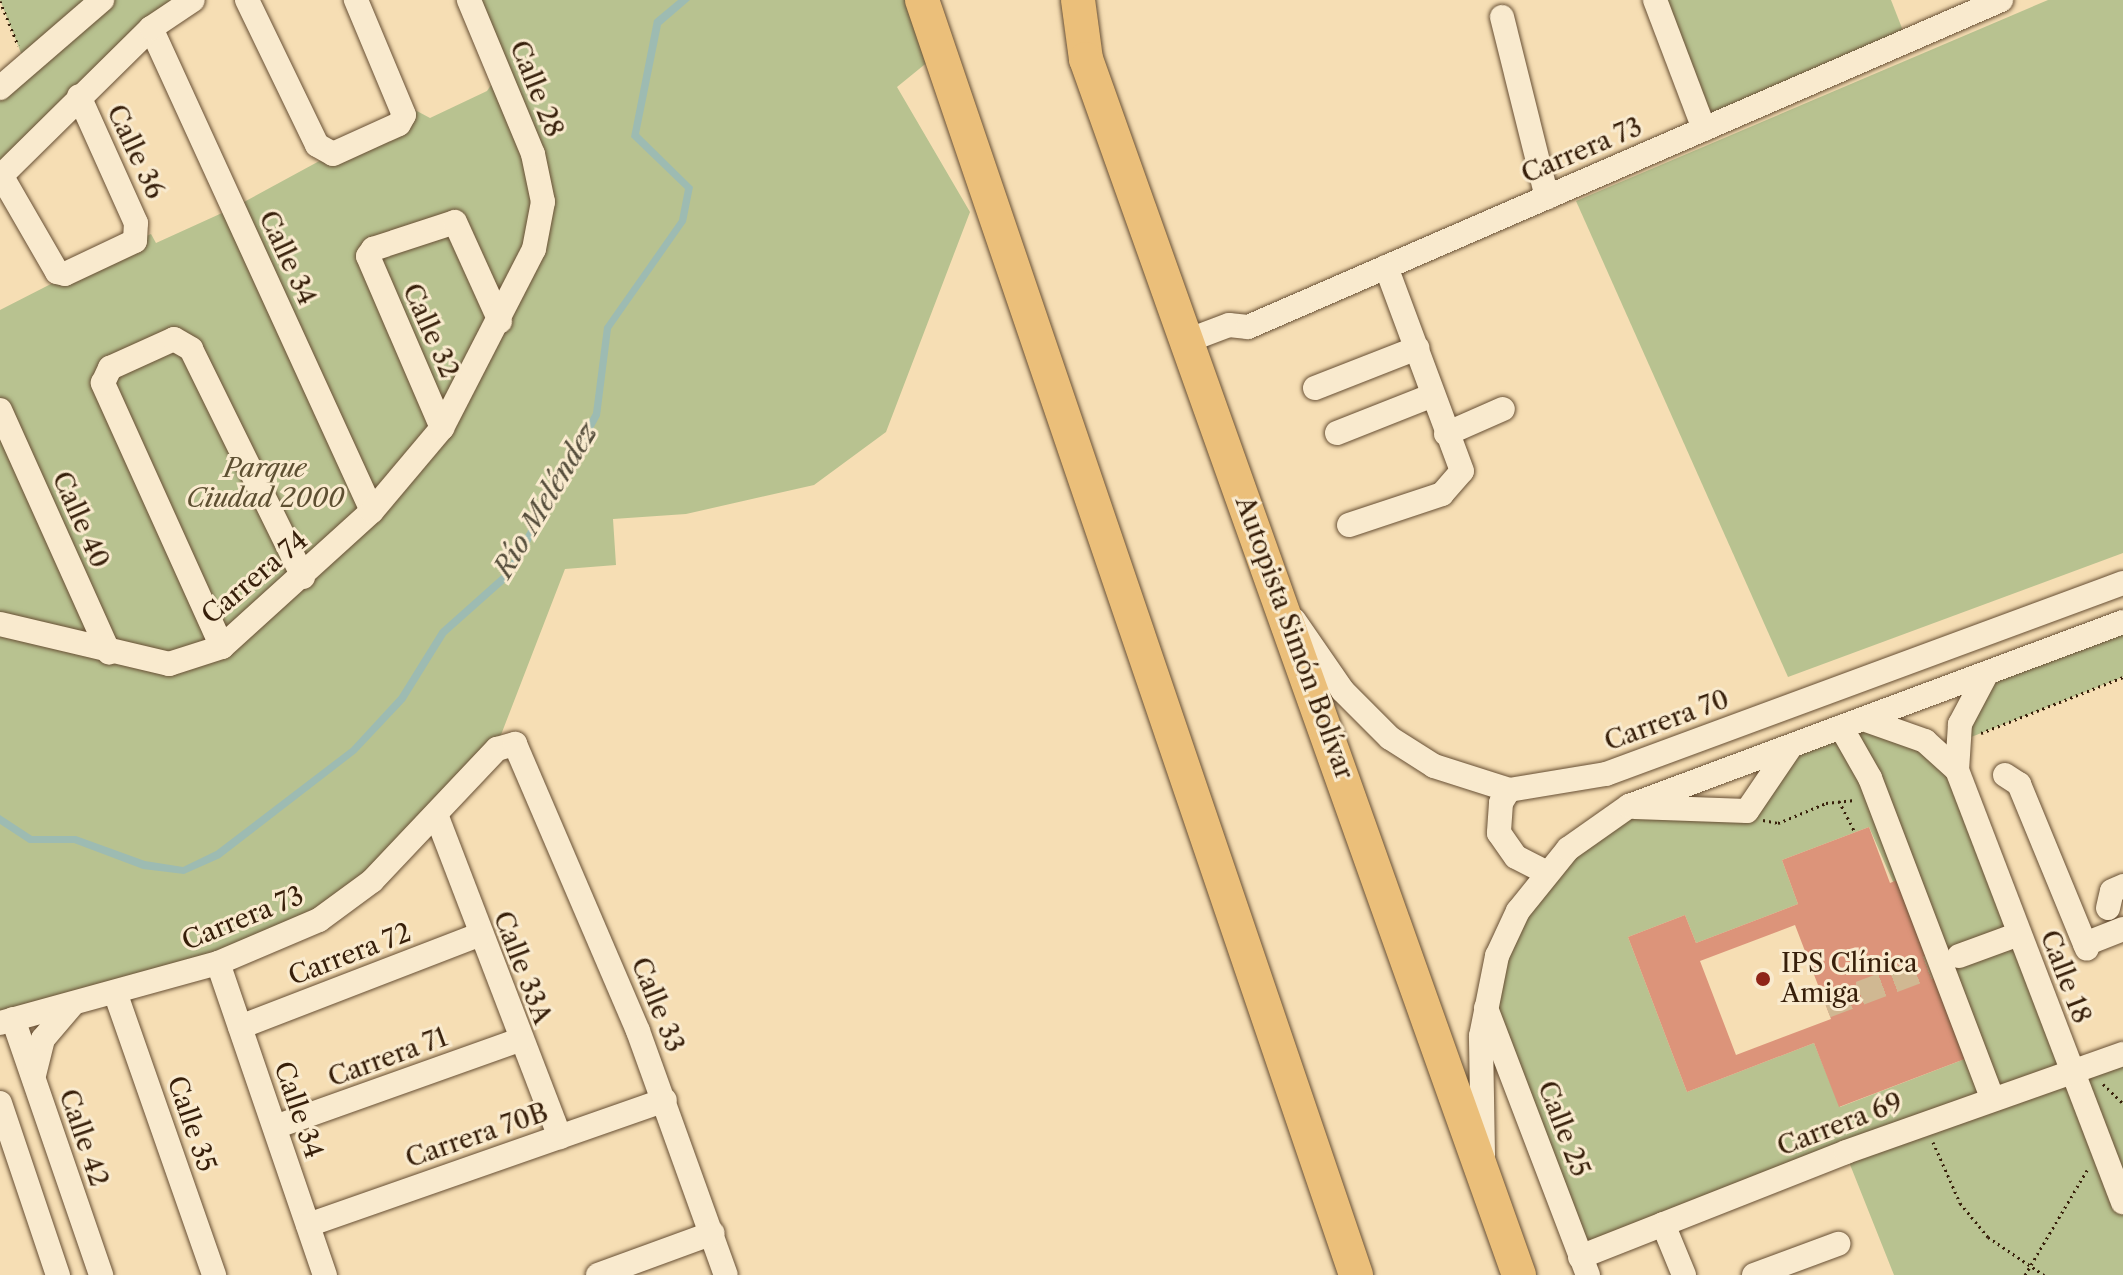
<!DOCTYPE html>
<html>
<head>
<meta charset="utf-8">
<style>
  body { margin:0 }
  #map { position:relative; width:2123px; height:1275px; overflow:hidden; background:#f6deb4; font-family:"Libre Caslon Text",serif }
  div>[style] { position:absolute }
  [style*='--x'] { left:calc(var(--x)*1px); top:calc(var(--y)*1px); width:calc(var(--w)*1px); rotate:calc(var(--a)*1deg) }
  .green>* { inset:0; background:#b8c290 }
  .water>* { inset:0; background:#9dbbb2 }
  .building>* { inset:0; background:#dc947a }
  .minor-tunnel>* { height:24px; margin-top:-12px; transform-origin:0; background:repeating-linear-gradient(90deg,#d0b892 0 24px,transparent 0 36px) }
  .path>* { height:3px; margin-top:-1.5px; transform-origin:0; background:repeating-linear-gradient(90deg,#371f0a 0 2px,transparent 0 6px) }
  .roads { filter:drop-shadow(0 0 2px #674f34) drop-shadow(0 0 2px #674f34) }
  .minor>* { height:24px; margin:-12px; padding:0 12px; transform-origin:12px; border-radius:12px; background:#f9eace }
  .highway>* { height:34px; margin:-17px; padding:0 17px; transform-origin:17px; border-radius:17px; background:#ebbf7a }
  .dots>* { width:22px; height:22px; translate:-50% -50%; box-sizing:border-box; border:4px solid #f9eace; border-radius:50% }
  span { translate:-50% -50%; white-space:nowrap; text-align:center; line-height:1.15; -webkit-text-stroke:6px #f9eace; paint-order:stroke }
  .street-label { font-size:26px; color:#371f0a }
  .park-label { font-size:26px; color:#5e5032; font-style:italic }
  .poi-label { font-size:26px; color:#371f0a }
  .left { translate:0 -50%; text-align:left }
  .water-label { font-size:28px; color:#564e3c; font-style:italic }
</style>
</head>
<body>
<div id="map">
  <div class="green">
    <i style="clip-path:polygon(0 0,193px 0,0 177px,0 88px,25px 63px)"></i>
    <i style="clip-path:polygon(469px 0,922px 0,940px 52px,897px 87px,970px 212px,886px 432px,814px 485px,686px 514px,613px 519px,616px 565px,565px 569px,494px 753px,319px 920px,0 1023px,0 310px,135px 241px,151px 234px,156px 243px,233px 208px,404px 115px,415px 110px,430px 118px,487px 91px,499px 73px)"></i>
    <i style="clip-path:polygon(1655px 0,1891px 0,1907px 41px,1704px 129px)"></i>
    <i style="clip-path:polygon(2048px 0,2123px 0,2123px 553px,1788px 677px,1576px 201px)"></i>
    <i style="clip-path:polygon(2123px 622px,2123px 677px,1956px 743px,1975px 688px)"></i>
    <i style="clip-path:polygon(evenodd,1863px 719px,1942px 755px,2072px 1071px,2123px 1054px,2123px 1275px,1894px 1275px,1845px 1152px,1579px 1253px,1484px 1003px,1518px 911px,1629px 806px,1733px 815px,1784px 759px,1863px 719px,1869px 827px,1970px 1057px,1840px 1107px,1814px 1043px,1687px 1092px,1628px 937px,1685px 915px,1696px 943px,1798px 904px,1782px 860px,1869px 827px)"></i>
  </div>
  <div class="water">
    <i style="clip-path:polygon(678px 0,690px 0,661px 25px,639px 134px,693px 187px,686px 222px,611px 329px,600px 416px,511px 577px,446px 635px,405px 701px,356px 753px,220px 858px,184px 874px,143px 869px,74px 843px,29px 843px,0 824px,0 815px,32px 836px,76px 836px,145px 861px,183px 867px,216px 851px,351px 748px,399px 696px,440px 630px,505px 572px,593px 413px,604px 327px,679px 220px,685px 189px,631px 137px,654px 20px)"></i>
  </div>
  <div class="building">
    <i style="clip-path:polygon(evenodd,1869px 827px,1890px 883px,1902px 878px,1970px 1057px,1839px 1107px,1814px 1043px,1687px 1092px,1628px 937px,1685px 915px,1696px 943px,1798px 904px,1782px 860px,1869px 827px,1795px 925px,1831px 1019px,1736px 1055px,1700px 961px,1795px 925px)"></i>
  </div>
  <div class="minor-tunnel">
    <i style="--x:1826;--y:1006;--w:142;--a:-20.6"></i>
  </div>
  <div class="path">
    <i style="--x:0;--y:1;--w:48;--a:67.8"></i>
    <i style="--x:1981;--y:733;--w:153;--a:-21.5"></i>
    <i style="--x:1839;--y:801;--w:35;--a:63"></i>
    <i style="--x:1763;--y:820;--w:15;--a:11"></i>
    <i style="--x:1778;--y:823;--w:52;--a:-22.6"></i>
    <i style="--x:1826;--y:803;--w:29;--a:-6"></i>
    <i style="--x:2103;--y:1084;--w:28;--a:44"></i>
    <i style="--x:1933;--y:1142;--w:67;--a:66.1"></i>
    <i style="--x:1960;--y:1203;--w:44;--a:50.5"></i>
    <i style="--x:1988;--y:1237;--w:68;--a:34.2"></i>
    <i style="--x:2025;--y:1275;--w:122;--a:-59.4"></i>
  </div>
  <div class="roads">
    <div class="minor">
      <i style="--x:247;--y:0;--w:161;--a:64.2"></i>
      <i style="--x:317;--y:145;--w:18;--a:29"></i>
      <i style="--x:333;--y:154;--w:72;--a:-24.4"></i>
      <i style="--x:399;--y:124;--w:10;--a:-61"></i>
      <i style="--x:404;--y:115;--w:125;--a:-112.7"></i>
      <i style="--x:1655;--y:0;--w:138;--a:69.2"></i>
      <i style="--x:1502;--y:17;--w:186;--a:76"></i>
      <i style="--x:151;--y:28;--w:531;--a:65.41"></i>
      <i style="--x:0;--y:88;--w:135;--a:-40.8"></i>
      <i style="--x:1;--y:175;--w:112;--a:60"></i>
      <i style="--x:57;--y:272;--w:8;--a:14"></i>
      <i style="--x:65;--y:274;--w:77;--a:-25.2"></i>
      <i style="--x:135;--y:241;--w:18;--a:-87"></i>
      <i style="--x:136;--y:223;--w:139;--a:-114.2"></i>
      <i style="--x:0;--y:177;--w:212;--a:-44.6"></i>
      <i style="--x:151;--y:28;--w:50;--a:-33.7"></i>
      <i style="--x:1184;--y:342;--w:48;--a:-20.7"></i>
      <i style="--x:1229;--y:325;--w:19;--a:6"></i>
      <i style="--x:1248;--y:327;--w:821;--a:-23.47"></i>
      <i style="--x:1315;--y:388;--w:110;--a:-21.4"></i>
      <i style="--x:0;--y:410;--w:266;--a:65.8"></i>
      <i style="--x:442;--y:428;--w:187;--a:-113.3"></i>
      <i style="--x:368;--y:256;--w:9;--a:-54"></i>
      <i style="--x:373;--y:249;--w:86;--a:-18.2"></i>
      <i style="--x:455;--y:222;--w:109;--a:65.6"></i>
      <i style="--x:1337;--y:433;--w:103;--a:-21.6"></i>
      <i style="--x:1446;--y:434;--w:62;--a:-23.7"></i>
      <i style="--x:1349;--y:525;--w:98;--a:-18.4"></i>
      <i style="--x:1442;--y:494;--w:30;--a:-49"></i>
      <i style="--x:1462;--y:471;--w:218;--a:-110.4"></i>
      <i style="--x:1294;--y:620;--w:86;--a:55.4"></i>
      <i style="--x:1343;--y:691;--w:66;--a:45"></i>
      <i style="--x:1390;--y:738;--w:52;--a:32.5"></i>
      <i style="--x:1434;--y:766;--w:79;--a:17.7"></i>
      <i style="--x:1509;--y:790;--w:98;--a:-9.4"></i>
      <i style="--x:1606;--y:774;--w:551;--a:-20.28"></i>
      <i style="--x:0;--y:624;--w:174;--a:13.3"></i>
      <i style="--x:169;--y:664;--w:56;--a:-17.8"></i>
      <i style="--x:222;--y:647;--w:202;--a:-42.2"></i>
      <i style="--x:372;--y:511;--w:109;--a:-49.9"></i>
      <i style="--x:442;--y:428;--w:201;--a:-62.8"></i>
      <i style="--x:534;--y:249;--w:48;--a:-79.2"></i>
      <i style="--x:543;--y:202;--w:49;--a:-101.8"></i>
      <i style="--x:533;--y:154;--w:167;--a:-112.6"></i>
      <i style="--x:222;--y:647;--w:290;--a:-114.3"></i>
      <i style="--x:103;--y:383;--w:17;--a:-65"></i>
      <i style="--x:110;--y:368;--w:70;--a:-24.4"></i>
      <i style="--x:174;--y:339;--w:20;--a:30"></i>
      <i style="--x:191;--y:349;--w:254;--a:63.8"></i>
      <i style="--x:1987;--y:673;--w:58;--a:117.9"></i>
      <i style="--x:1960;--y:724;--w:46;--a:93.7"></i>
      <i style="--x:1957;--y:770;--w:463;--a:69"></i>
      <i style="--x:1863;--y:719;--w:66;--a:19.5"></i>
      <i style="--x:1925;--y:741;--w:43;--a:42.2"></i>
      <i style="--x:1841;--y:727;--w:59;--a:60.4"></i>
      <i style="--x:1870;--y:778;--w:342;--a:69.1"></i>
      <i style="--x:2005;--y:775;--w:17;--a:33"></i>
      <i style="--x:2019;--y:784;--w:178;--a:67.6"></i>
      <i style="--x:1509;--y:790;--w:15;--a:122"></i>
      <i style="--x:1501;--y:803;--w:30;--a:94"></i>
      <i style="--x:1499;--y:833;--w:29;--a:55"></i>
      <i style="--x:1516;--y:857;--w:34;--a:27"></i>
      <i style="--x:1635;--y:807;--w:112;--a:2"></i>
      <i style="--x:1747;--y:811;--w:78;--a:-55.9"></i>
      <i style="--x:437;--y:817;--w:343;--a:69"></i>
      <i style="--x:2108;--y:908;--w:17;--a:-77"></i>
      <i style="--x:2112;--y:891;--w:12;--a:-24"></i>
      <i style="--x:2085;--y:944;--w:41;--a:-21.5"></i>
      <i style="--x:1959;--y:956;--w:64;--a:-20.1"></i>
      <i style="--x:218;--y:963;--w:330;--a:71.1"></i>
      <i style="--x:115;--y:992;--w:300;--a:70.7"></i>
      <i style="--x:1486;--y:1008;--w:286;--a:69.1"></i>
      <i style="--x:13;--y:1019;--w:271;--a:71"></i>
      <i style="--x:0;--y:1023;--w:226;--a:-15.4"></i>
      <i style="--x:218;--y:963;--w:110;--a:-23.1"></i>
      <i style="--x:319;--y:920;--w:66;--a:-36.3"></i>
      <i style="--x:372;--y:881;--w:182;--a:-46.6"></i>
      <i style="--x:497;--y:749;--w:19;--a:-16"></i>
      <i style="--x:515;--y:744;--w:312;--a:66.8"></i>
      <i style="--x:638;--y:1031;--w:259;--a:70.2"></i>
      <i style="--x:240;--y:1027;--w:256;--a:-21.1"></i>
      <i style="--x:34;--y:1075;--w:37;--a:-76"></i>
      <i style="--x:43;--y:1039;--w:45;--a:-49.5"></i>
      <i style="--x:0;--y:1103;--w:182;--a:71.4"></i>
      <i style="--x:275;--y:1127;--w:260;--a:-19.6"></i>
      <i style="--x:1483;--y:1155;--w:119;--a:-91"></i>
      <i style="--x:1481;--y:1036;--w:82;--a:-78.7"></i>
      <i style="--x:1497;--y:956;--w:50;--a:-65"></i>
      <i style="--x:1518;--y:911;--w:80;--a:-51.1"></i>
      <i style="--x:1568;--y:849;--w:75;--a:-35.2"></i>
      <i style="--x:1629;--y:806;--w:527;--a:-20.43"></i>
      <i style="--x:1663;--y:1224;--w:55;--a:67.6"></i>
      <i style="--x:308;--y:1225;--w:378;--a:-19.3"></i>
      <i style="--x:1580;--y:1257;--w:286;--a:-21.5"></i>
      <i style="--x:1846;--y:1152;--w:294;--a:-19.5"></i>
      <i style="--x:598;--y:1275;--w:122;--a:-20.1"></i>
      <i style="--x:1754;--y:1275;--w:90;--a:-20.3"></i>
    </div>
    <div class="highway">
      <i style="--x:922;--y:0;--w:1347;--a:71.2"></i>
      <i style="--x:1078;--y:0;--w:60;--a:82.3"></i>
      <i style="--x:1086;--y:59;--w:1291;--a:70.4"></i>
    </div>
  </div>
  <div class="dots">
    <i style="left:1763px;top:979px;background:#8f2418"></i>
  </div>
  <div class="street-label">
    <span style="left:536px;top:89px;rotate:68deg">Calle 28</span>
    <span style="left:1582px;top:151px;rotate:-23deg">Carrera 73</span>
    <span style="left:135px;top:152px;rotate:65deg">Calle 36</span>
    <span style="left:287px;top:258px;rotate:65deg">Calle 34</span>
    <span style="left:430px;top:331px;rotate:66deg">Calle 32</span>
    <span style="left:80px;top:520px;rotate:66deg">Calle 40</span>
    <span style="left:255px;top:578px;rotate:-40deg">Carrera 74</span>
    <span style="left:1294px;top:638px;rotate:70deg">Autopista Simón Bolívar</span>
    <span style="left:1667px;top:721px;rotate:-20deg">Carrera 70</span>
    <span style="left:243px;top:919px;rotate:-22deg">Carrera 73</span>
    <span style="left:350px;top:955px;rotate:-21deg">Carrera 72</span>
    <span style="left:522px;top:968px;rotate:69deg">Calle 33A</span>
    <span style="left:2065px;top:977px;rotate:69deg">Calle 18</span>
    <span style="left:657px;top:1005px;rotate:68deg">Calle 33</span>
    <span style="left:388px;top:1058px;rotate:-20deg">Carrera 71</span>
    <span style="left:298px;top:1110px;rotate:71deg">Calle 34</span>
    <span style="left:191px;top:1124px;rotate:71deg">Calle 35</span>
    <span style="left:1840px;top:1125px;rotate:-21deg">Carrera 69</span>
    <span style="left:1563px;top:1129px;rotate:69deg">Calle 25</span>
    <span style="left:477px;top:1136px;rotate:-19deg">Carrera 70B</span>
    <span style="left:83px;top:1138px;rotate:71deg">Calle 42</span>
  </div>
  <div class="park-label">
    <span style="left:265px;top:484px">Parque<br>Ciudad 2000</span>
  </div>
  <div class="poi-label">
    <span class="left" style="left:1781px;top:979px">IPS Clínica<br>Amiga</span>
  </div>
  <div class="water-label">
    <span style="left:545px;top:500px;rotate:-59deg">Río Meléndez</span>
  </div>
</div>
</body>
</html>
